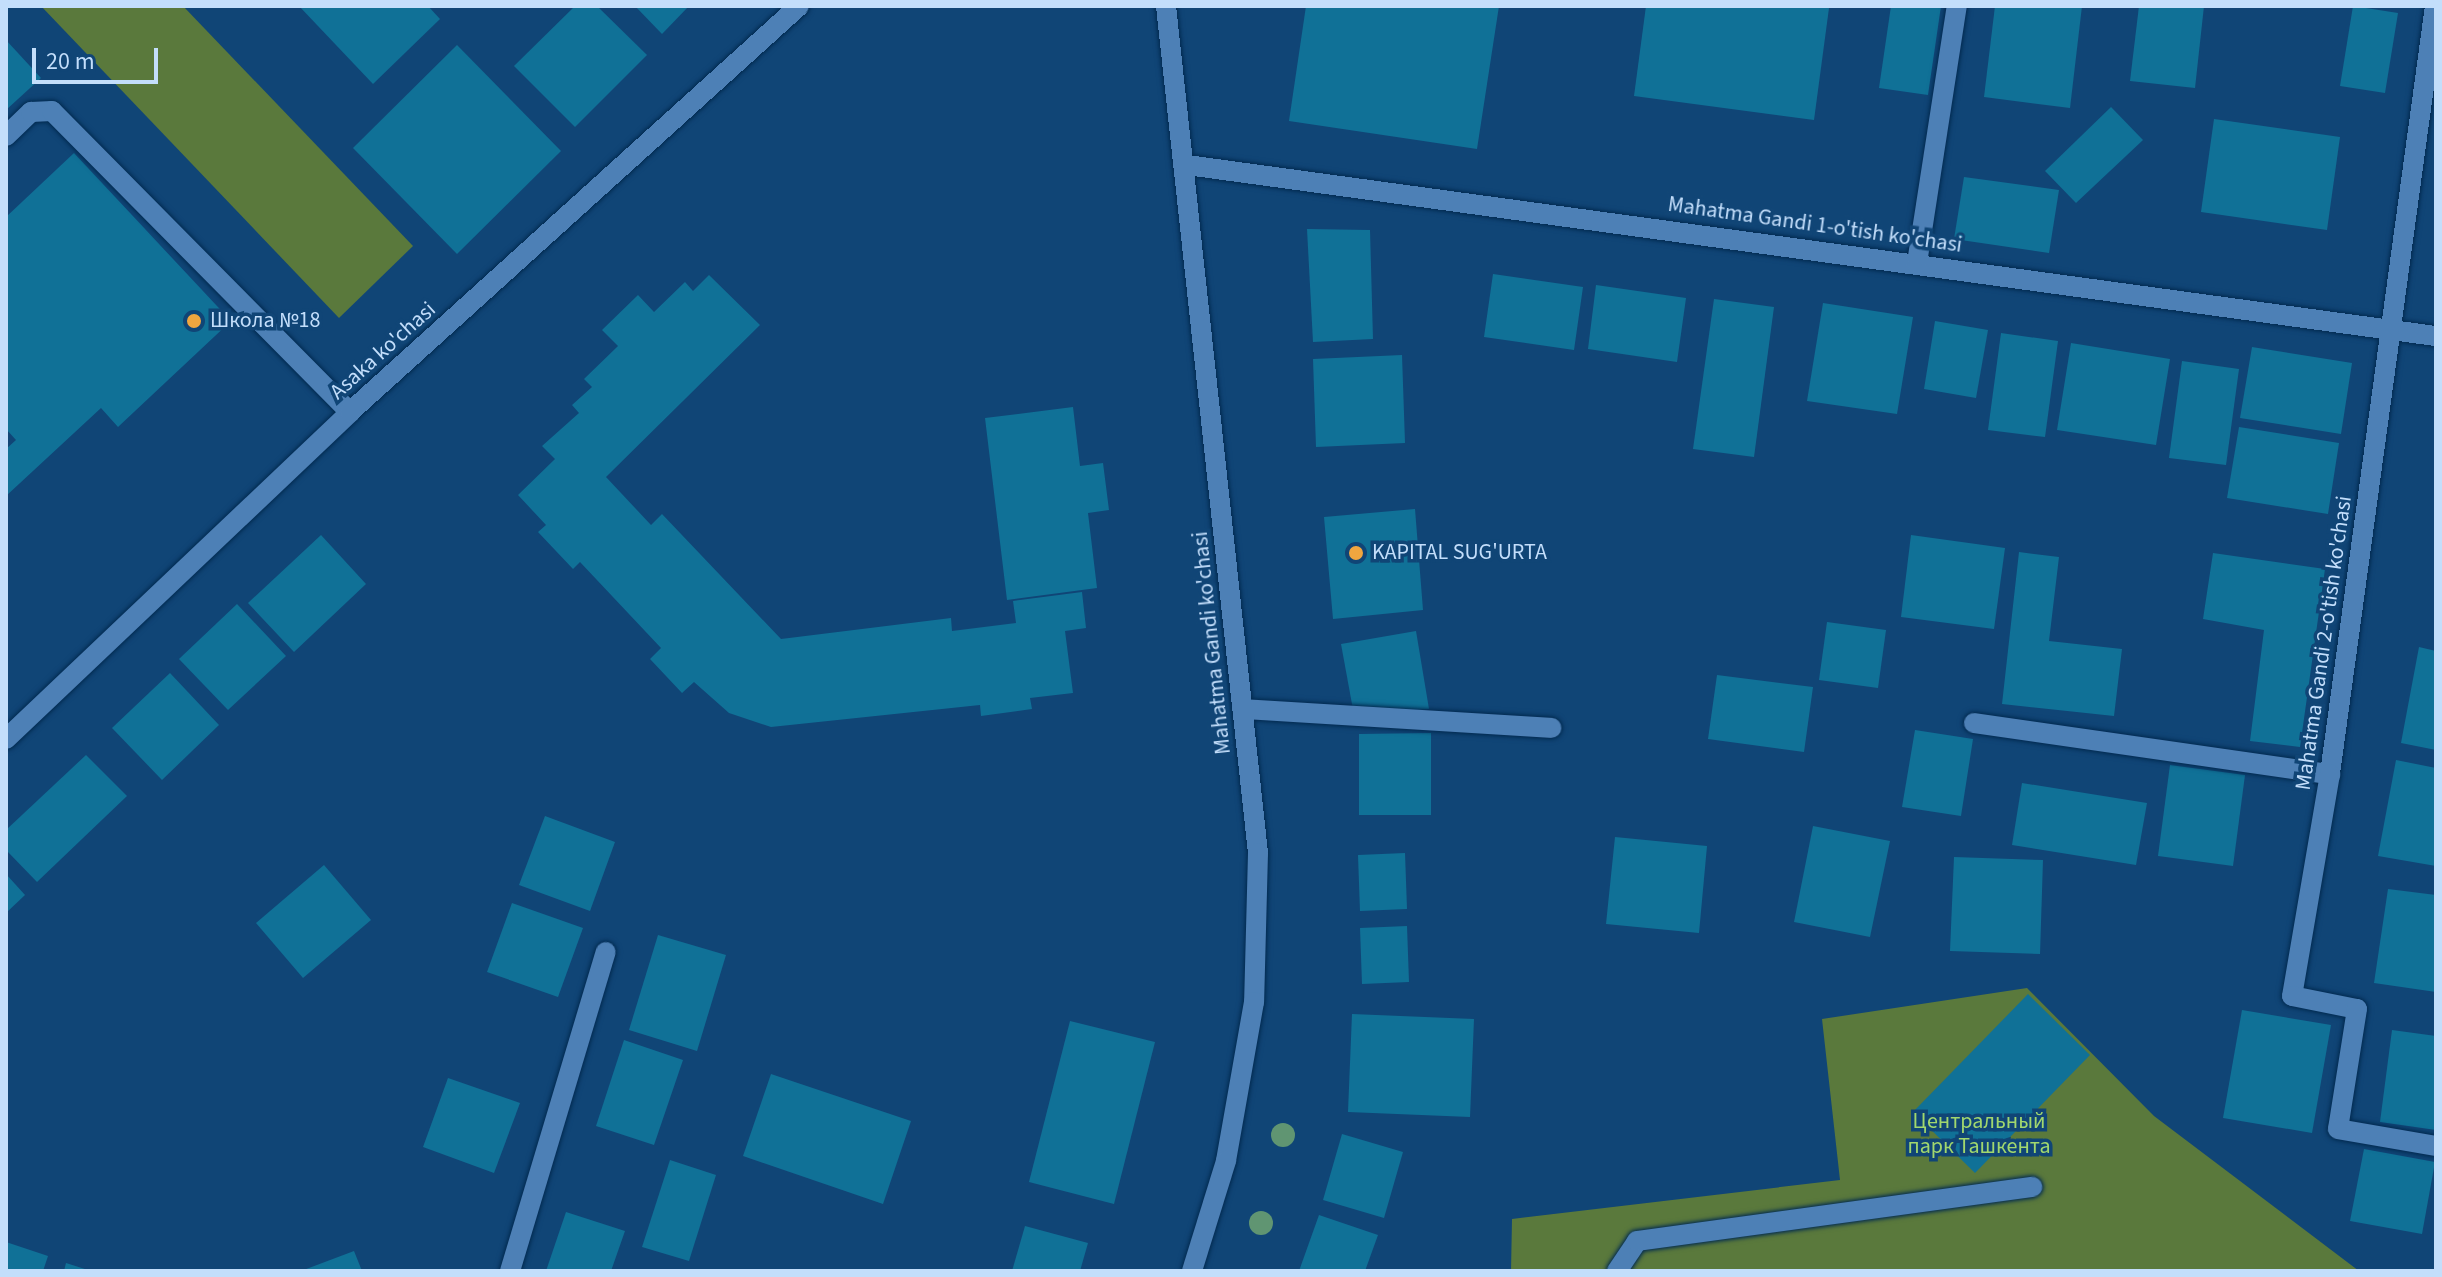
<!DOCTYPE html>
<html>
<head>
<meta charset="utf-8">
<style>
  body { margin:0 }
  #map { position:relative; width:2442px; height:1277px; overflow:hidden; background:#104576; font-family:"Source Sans 3",sans-serif }
  div>[style] { position:absolute }
  [style*='--x'] { left:calc(var(--x)*1px); top:calc(var(--y)*1px); width:calc(var(--w)*1px); rotate:calc(var(--a)*1deg) }
  .green>* { inset:0; background:#5a793c }
  .building>* { inset:0; background:#107197 }
  .roads { filter:drop-shadow(0 0 2px #022a50) drop-shadow(0 0 2px #022a50) }
  .lane>* { height:20px; margin:-10px; padding:0 10px; transform-origin:10px; border-radius:10px; background:#4d80b6 }
  .street>* { height:20px; margin:-10px; padding:0 10px; transform-origin:10px; border-radius:10px; background:#4d80b6 }
  .secondary>* { height:20px; margin:-10px; padding:0 10px; transform-origin:10px; border-radius:10px; background:#4d80b6 }
  .trees>* { width:24px; height:24px; margin:-12px; border-radius:50%; background:#609572 }
  .dots>* { width:22px; height:22px; translate:-50% -50%; box-sizing:border-box; border:4px solid #104576; border-radius:50% }
  span { translate:-50% -50%; white-space:nowrap; text-align:center; line-height:1.15; -webkit-text-stroke:7px #104576; paint-order:stroke }
  .street-label { font-size:22px; color:#c3defb }
  .poi-label { font-size:22px; color:#c3defb }
  .left { translate:0 -50%; text-align:left }
  .park-label { font-size:22px; color:#a1d76e }
  .frame { position:absolute; inset:0; border:8px solid #c3defb; pointer-events:none }
  .scale { position:absolute; left:32px; top:48px; width:126px; height:36px; box-sizing:border-box; border:4px solid #c3defb; border-top:0; padding-left:10px; font-size:24px; line-height:28px; white-space:nowrap; color:#c3defb; -webkit-text-stroke:6px #104576; paint-order:stroke }
</style>
</head>
<body>
<div id="map">
  <div class="green">
    <i style="clip-path:polygon(41px 6px,183px 6px,413px 246px,339px 318px)"></i>
    <i style="clip-path:polygon(2027px 988px,2154px 1116px,2359px 1271px,1511px 1271px,1512px 1219px,1840px 1180px,1822px 1019px)"></i>
  </div>
  <div class="building">
    <i style="clip-path:polygon(299px 6px,428px 6px,440px 19px,373px 84px)"></i>
    <i style="clip-path:polygon(575px 6px,597px 6px,647px 55px,575px 127px,514px 66px)"></i>
    <i style="clip-path:polygon(635px 6px,689px 6px,662px 34px)"></i>
    <i style="clip-path:polygon(1306px 6px,1499px 6px,1477px 149px,1289px 121px)"></i>
    <i style="clip-path:polygon(1646px 6px,1829px 8px,1814px 120px,1634px 96px)"></i>
    <i style="clip-path:polygon(1891px 6px,1941px 6px,1928px 95px,1879px 88px)"></i>
    <i style="clip-path:polygon(1995px 6px,2082px 6px,2070px 108px,1984px 97px)"></i>
    <i style="clip-path:polygon(2139px 6px,2204px 6px,2195px 88px,2130px 81px)"></i>
    <i style="clip-path:polygon(2353px 6px,2398px 13px,2385px 93px,2340px 86px)"></i>
    <i style="clip-path:polygon(6px 40px,41px 78px,6px 110px)"></i>
    <i style="clip-path:polygon(457px 45px,561px 151px,457px 254px,353px 148px)"></i>
    <i style="clip-path:polygon(2111px 107px,2143px 140px,2076px 203px,2045px 171px)"></i>
    <i style="clip-path:polygon(2214px 119px,2340px 137px,2327px 230px,2201px 212px)"></i>
    <i style="clip-path:polygon(74px 153px,231px 321px,118px 427px,101px 408px,6px 496px,6px 449px,16px 440px,6px 429px,6px 217px)"></i>
    <i style="clip-path:polygon(1964px 177px,2059px 190px,2049px 253px,1954px 239px)"></i>
    <i style="clip-path:polygon(1307px 229px,1370px 230px,1373px 339px,1313px 342px)"></i>
    <i style="clip-path:polygon(1493px 274px,1583px 287px,1574px 350px,1484px 337px)"></i>
    <i style="clip-path:polygon(709px 275px,760px 325px,606px 477px,651px 525px,662px 514px,781px 639px,951px 618px,952px 631px,1016px 623px,1013px 601px,1082px 592px,1086px 628px,1065px 631px,1073px 693px,1030px 698px,1032px 709px,981px 716px,980px 705px,771px 727px,729px 713px,694px 682px,682px 693px,650px 659px,661px 648px,580px 562px,573px 569px,538px 532px,546px 525px,518px 495px,555px 459px,542px 446px,579px 413px,572px 405px,592px 387px,584px 379px,618px 346px,602px 330px,638px 295px,654px 312px,685px 282px,693px 291px)"></i>
    <i style="clip-path:polygon(1596px 285px,1686px 298px,1677px 362px,1588px 349px)"></i>
    <i style="clip-path:polygon(1714px 299px,1774px 307px,1754px 457px,1693px 449px)"></i>
    <i style="clip-path:polygon(1823px 303px,1913px 317px,1897px 414px,1807px 401px)"></i>
    <i style="clip-path:polygon(1935px 321px,1988px 330px,1976px 398px,1924px 389px)"></i>
    <i style="clip-path:polygon(2001px 333px,2058px 341px,2045px 437px,1988px 430px)"></i>
    <i style="clip-path:polygon(2071px 343px,2170px 359px,2156px 445px,2057px 430px)"></i>
    <i style="clip-path:polygon(2252px 347px,2352px 363px,2341px 434px,2240px 418px)"></i>
    <i style="clip-path:polygon(1402px 355px,1405px 443px,1316px 447px,1313px 359px)"></i>
    <i style="clip-path:polygon(2182px 361px,2239px 369px,2226px 465px,2169px 458px)"></i>
    <i style="clip-path:polygon(1073px 407px,1080px 466px,1103px 463px,1109px 510px,1088px 513px,1097px 588px,1007px 600px,985px 418px)"></i>
    <i style="clip-path:polygon(2239px 427px,2339px 443px,2328px 514px,2227px 498px)"></i>
    <i style="clip-path:polygon(1415px 509px,1423px 610px,1333px 619px,1324px 517px)"></i>
    <i style="clip-path:polygon(321px 535px,366px 584px,294px 652px,248px 603px)"></i>
    <i style="clip-path:polygon(1911px 535px,2005px 548px,1994px 629px,1901px 617px)"></i>
    <i style="clip-path:polygon(2019px 552px,2059px 557px,2049px 641px,2122px 649px,2114px 716px,2002px 704px)"></i>
    <i style="clip-path:polygon(2213px 553px,2325px 569px,2300px 747px,2250px 741px,2264px 630px,2203px 619px)"></i>
    <i style="clip-path:polygon(237px 604px,286px 656px,228px 710px,179px 659px)"></i>
    <i style="clip-path:polygon(1827px 622px,1886px 630px,1878px 688px,1819px 680px)"></i>
    <i style="clip-path:polygon(1416px 631px,1429px 709px,1354px 715px,1341px 644px)"></i>
    <i style="clip-path:polygon(2419px 647px,2436px 651px,2436px 750px,2401px 743px)"></i>
    <i style="clip-path:polygon(170px 673px,219px 725px,162px 780px,112px 728px)"></i>
    <i style="clip-path:polygon(1717px 675px,1813px 687px,1804px 752px,1708px 739px)"></i>
    <i style="clip-path:polygon(1915px 730px,1973px 739px,1961px 816px,1902px 807px)"></i>
    <i style="clip-path:polygon(1431px 733px,1431px 815px,1359px 815px,1359px 734px)"></i>
    <i style="clip-path:polygon(86px 755px,127px 796px,37px 882px,6px 850px,6px 830px)"></i>
    <i style="clip-path:polygon(2396px 760px,2436px 768px,2436px 866px,2378px 856px)"></i>
    <i style="clip-path:polygon(2170px 765px,2245px 775px,2233px 866px,2158px 856px)"></i>
    <i style="clip-path:polygon(2022px 783px,2147px 803px,2136px 865px,2012px 845px)"></i>
    <i style="clip-path:polygon(545px 816px,615px 842px,590px 911px,519px 885px)"></i>
    <i style="clip-path:polygon(1813px 826px,1890px 841px,1870px 937px,1794px 922px)"></i>
    <i style="clip-path:polygon(1615px 837px,1707px 846px,1699px 933px,1606px 924px)"></i>
    <i style="clip-path:polygon(1405px 853px,1407px 909px,1360px 911px,1358px 855px)"></i>
    <i style="clip-path:polygon(1954px 857px,2043px 860px,2040px 954px,1950px 951px)"></i>
    <i style="clip-path:polygon(324px 865px,371px 920px,303px 978px,256px 923px)"></i>
    <i style="clip-path:polygon(6px 874px,25px 895px,6px 913px)"></i>
    <i style="clip-path:polygon(2388px 889px,2436px 895px,2436px 992px,2374px 983px)"></i>
    <i style="clip-path:polygon(512px 903px,583px 928px,558px 997px,487px 972px)"></i>
    <i style="clip-path:polygon(1407px 926px,1409px 982px,1362px 984px,1360px 928px)"></i>
    <i style="clip-path:polygon(658px 935px,726px 955px,697px 1051px,629px 1030px)"></i>
    <i style="clip-path:polygon(2028px 994px,2090px 1055px,1975px 1173px,1913px 1112px)"></i>
    <i style="clip-path:polygon(2242px 1010px,2331px 1025px,2312px 1133px,2223px 1118px)"></i>
    <i style="clip-path:polygon(1352px 1014px,1474px 1019px,1470px 1117px,1348px 1112px)"></i>
    <i style="clip-path:polygon(1070px 1021px,1155px 1042px,1114px 1204px,1029px 1182px)"></i>
    <i style="clip-path:polygon(2392px 1030px,2436px 1036px,2436px 1130px,2380px 1122px)"></i>
    <i style="clip-path:polygon(624px 1040px,683px 1060px,654px 1145px,596px 1126px)"></i>
    <i style="clip-path:polygon(771px 1074px,911px 1121px,883px 1204px,743px 1156px)"></i>
    <i style="clip-path:polygon(448px 1078px,520px 1103px,494px 1173px,423px 1147px)"></i>
    <i style="clip-path:polygon(1342px 1134px,1403px 1152px,1384px 1218px,1323px 1200px)"></i>
    <i style="clip-path:polygon(2364px 1149px,2435px 1162px,2422px 1234px,2350px 1221px)"></i>
    <i style="clip-path:polygon(670px 1160px,716px 1175px,689px 1261px,642px 1247px)"></i>
    <i style="clip-path:polygon(566px 1212px,625px 1231px,611px 1271px,546px 1271px)"></i>
    <i style="clip-path:polygon(1319px 1215px,1378px 1235px,1365px 1271px,1299px 1271px)"></i>
    <i style="clip-path:polygon(1025px 1226px,1088px 1243px,1080px 1271px,1012px 1271px)"></i>
    <i style="clip-path:polygon(6px 1242px,48px 1256px,43px 1271px,6px 1271px)"></i>
    <i style="clip-path:polygon(354px 1251px,362px 1271px,301px 1271px)"></i>
    <i style="clip-path:polygon(66px 1263px,88px 1270px,88px 1271px,64px 1271px)"></i>
  </div>
  <div class="roads">
    <div class="lane">
      <i style="--x:6;--y:136;--w:35;--a:-44"></i>
      <i style="--x:31;--y:112;--w:21;--a:-3"></i>
      <i style="--x:52;--y:111;--w:424;--a:45.3"></i>
      <i style="--x:1243;--y:709;--w:309;--a:3.5"></i>
      <i style="--x:1974;--y:723;--w:360;--a:8.2"></i>
      <i style="--x:510;--y:1271;--w:333;--a:-73.3"></i>
      <i style="--x:1617;--y:1271;--w:36;--a:-56"></i>
      <i style="--x:1637;--y:1241;--w:399;--a:-7.8"></i>
    </div>
    <div class="street">
      <i style="--x:2435;--y:6;--w:775;--a:97.79"></i>
      <i style="--x:2330;--y:774;--w:225;--a:99.7"></i>
      <i style="--x:2292;--y:996;--w:66;--a:11.3"></i>
      <i style="--x:2357;--y:1009;--w:121;--a:99"></i>
      <i style="--x:2338;--y:1129;--w:99;--a:9.8"></i>
      <i style="--x:1187;--y:165;--w:1261;--a:7.8"></i>
      <i style="--x:1917;--y:263;--w:260;--a:-81.2"></i>
      <i style="--x:6;--y:739;--w:475;--a:-43.5"></i>
      <i style="--x:350;--y:412;--w:605;--a:-42.12"></i>
    </div>
    <div class="secondary">
      <i style="--x:1166;--y:6;--w:852;--a:83.8"></i>
      <i style="--x:1258;--y:853;--w:149;--a:91.5"></i>
      <i style="--x:1254;--y:1002;--w:161;--a:100"></i>
      <i style="--x:1226;--y:1161;--w:115;--a:107.2"></i>
    </div>
  </div>
  <div class="trees">
    <i style="left:1283px;top:1135px"></i>
    <i style="left:1261px;top:1223px"></i>
  </div>
  <div class="dots">
    <i style="left:194px;top:321px;background:#f0a63f"></i>
    <i style="left:1356px;top:553px;background:#f0a63f"></i>
  </div>
  <div class="street-label">
    <span style="left:1815px;top:225px;rotate:8deg">Mahatma Gandi 1-o'tish ko'chasi</span>
    <span style="left:383px;top:351px;rotate:-42deg">Asaka ko'chasi</span>
    <span style="left:1212px;top:643px;rotate:-96deg">Mahatma Gandi ko'chasi</span>
    <span style="left:2324px;top:643px;rotate:-82deg">Mahatma Gandi 2-o'tish ko'chasi</span>
  </div>
  <div class="poi-label">
    <span class="left" style="left:210px;top:321px">Школа №18</span>
    <span class="left" style="left:1372px;top:553px">KAPITAL SUG'URTA</span>
  </div>
  <div class="park-label">
    <span style="left:1979px;top:1134px">Центральный<br>парк Ташкента</span>
  </div>
  <div class="frame"></div>
  <div class="scale">20 m</div>
</div>
</body>
</html>
